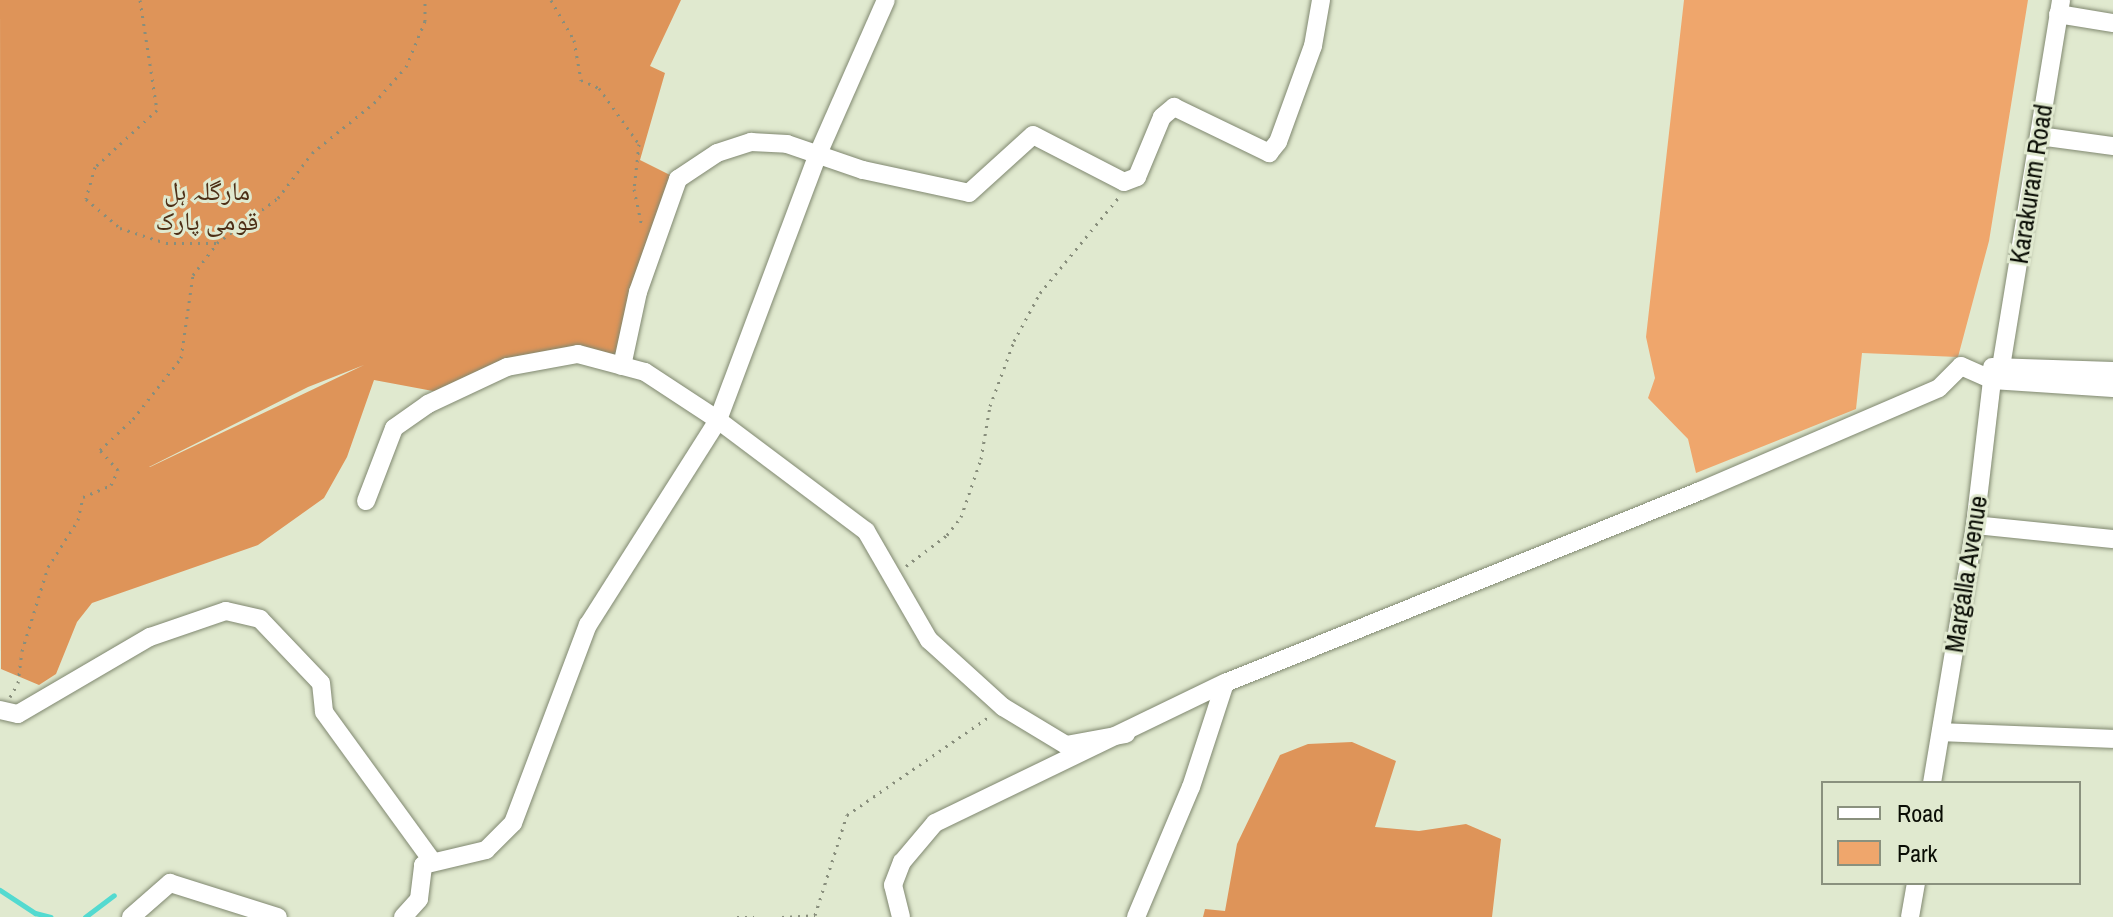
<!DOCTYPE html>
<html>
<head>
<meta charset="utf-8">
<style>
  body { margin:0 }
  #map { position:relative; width:2113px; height:917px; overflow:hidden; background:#e0e9cf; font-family:"Archivo Narrow","Noto Naskh Arabic",sans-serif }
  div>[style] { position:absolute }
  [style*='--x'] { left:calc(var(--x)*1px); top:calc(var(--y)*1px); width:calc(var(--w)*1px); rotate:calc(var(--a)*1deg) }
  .green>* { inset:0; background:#efa66c }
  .forest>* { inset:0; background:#de9459 }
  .stream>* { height:5px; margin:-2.5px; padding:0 2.5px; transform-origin:2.5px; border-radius:2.5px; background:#53dad0 }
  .path>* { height:3px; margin-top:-1.5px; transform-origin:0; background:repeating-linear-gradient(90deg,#888e7c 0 2px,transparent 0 8px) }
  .roads { filter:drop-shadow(0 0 2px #808870) drop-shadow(0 0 2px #808870) }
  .minor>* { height:18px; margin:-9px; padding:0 9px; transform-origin:9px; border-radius:9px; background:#fff }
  span { translate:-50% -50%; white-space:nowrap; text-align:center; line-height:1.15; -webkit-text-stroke:6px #e0e9cf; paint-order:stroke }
  .street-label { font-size:26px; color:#0a0d05 }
  .park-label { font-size:26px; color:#4d2f16 }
  .legend { position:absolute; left:1821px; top:781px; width:260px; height:104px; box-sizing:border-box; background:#e0e9cf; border:2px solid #8a917e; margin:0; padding:10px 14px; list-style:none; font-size:24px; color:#0a0d05 }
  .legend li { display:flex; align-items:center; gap:16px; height:40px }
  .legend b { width:40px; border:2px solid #8a917e }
</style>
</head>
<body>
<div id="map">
  <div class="green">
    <i style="clip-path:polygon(1684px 0,2028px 0,1989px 241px,1958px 357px,1862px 353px,1856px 409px,1696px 473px,1688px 439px,1648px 398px,1655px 378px,1646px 337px)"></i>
  </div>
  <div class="forest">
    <i style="clip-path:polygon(evenodd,0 0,681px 0,650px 66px,665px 73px,640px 160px,678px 179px,622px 366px,578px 354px,449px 394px,374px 380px,347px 457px,324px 498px,258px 545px,92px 603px,77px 622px,56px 674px,39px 685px,1px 669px,0 0,364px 365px,150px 467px,149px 467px,308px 387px,364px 365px)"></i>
    <i style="clip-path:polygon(1352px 742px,1396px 761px,1375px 827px,1419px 831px,1466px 824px,1501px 839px,1492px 917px,1203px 917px,1205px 909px,1225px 911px,1237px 844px,1280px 755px,1308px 744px)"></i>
  </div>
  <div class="stream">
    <i style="--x:0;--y:890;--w:42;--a:33.3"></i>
    <i style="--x:35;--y:913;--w:16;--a:14"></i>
    <i style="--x:85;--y:917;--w:36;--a:-37"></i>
  </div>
  <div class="path">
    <i style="--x:140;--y:0;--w:111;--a:81.2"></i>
    <i style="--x:157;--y:110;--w:84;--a:137.4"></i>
    <i style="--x:95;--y:167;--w:33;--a:106"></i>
    <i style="--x:86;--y:199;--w:45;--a:40.5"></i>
    <i style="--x:120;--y:228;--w:48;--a:18.1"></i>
    <i style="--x:166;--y:243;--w:50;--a:0"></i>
    <i style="--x:551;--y:0;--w:46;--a:60.1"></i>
    <i style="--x:574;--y:40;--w:41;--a:80.1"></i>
    <i style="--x:581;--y:80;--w:20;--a:24"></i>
    <i style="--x:599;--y:88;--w:69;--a:54.5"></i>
    <i style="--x:639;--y:144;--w:45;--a:96.3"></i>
    <i style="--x:634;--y:189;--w:39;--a:78"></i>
    <i style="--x:906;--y:566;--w:51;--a:-37.1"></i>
    <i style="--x:947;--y:535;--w:23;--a:-52"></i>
    <i style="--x:961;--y:517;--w:61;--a:-71"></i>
    <i style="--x:981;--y:459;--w:54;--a:-80.4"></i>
    <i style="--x:990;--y:406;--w:69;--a:-69.7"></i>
    <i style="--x:1014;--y:341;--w:55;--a:-61.6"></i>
    <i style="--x:1040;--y:293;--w:123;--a:-50.6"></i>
    <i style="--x:10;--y:697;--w:16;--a:-60"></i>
    <i style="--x:18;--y:683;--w:32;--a:-83"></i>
    <i style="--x:22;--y:651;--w:88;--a:-72.8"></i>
    <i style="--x:48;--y:567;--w:56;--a:-57.4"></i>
    <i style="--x:78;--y:520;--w:24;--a:-78"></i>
    <i style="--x:83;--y:497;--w:30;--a:-23"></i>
    <i style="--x:111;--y:485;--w:17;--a:-65"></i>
    <i style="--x:118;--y:470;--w:27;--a:-132"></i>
    <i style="--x:100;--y:450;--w:45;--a:-43.2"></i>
    <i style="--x:133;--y:419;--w:78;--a:-51.8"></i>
    <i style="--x:181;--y:358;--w:84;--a:-81.8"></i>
    <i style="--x:193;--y:275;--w:40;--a:-53"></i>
    <i style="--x:217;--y:243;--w:76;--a:-36.4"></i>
    <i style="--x:278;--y:198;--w:56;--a:-52.9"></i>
    <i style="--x:312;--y:153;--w:80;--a:-38.9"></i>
    <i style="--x:374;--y:103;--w:48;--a:-48.4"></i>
    <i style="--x:406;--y:67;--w:50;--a:-67.6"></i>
    <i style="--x:425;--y:21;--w:21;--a:-90"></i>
    <i style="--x:737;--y:917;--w:17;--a:0"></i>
    <i style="--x:782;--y:917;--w:33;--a:-3"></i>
    <i style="--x:815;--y:915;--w:105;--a:-72.3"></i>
    <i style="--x:847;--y:815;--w:174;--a:-34.7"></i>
  </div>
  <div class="roads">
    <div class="minor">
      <i style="--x:2058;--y:14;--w:56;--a:9.3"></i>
      <i style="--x:2039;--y:136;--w:75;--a:7.7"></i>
      <i style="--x:622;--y:366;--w:76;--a:-77.8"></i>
      <i style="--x:638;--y:292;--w:120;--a:-70.5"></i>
      <i style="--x:678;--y:179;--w:47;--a:-33.7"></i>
      <i style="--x:717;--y:153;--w:36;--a:-18"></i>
      <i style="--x:751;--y:142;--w:36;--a:3"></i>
      <i style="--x:787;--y:144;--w:80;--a:18.9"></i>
      <i style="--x:863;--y:170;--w:108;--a:12.2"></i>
      <i style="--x:969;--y:193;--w:86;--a:-42.2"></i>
      <i style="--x:1033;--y:135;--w:102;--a:27.3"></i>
      <i style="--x:1124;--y:182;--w:14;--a:-21"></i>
      <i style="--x:1137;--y:177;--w:65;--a:-67.4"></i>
      <i style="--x:1162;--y:117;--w:16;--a:-40"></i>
      <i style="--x:1174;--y:107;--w:106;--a:25.8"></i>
      <i style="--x:1269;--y:153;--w:14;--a:-51"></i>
      <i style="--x:1278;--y:142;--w:102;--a:-70"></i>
      <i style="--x:1313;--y:46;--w:47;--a:-80.1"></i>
      <i style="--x:1961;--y:366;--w:34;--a:24"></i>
      <i style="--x:1992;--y:380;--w:121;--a:3.8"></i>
      <i style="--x:1992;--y:367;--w:121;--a:1.9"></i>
      <i style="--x:366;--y:501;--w:78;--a:-69"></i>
      <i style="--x:394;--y:428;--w:42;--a:-35.2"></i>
      <i style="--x:428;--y:404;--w:87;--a:-25.1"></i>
      <i style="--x:507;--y:367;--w:72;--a:-10.4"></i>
      <i style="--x:578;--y:354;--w:69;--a:15"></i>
      <i style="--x:645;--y:372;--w:87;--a:33.3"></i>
      <i style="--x:718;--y:420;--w:185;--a:36.9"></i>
      <i style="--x:866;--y:531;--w:126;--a:60"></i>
      <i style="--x:929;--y:640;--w:100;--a:42.2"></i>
      <i style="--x:1003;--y:707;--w:74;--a:31.1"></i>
      <i style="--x:1066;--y:745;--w:61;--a:-10.4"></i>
      <i style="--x:1975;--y:525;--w:139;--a:5.8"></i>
      <i style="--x:0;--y:710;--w:18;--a:13"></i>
      <i style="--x:18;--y:714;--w:153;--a:-30.3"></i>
      <i style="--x:150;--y:637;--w:80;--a:-18.9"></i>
      <i style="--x:226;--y:611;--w:35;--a:13"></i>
      <i style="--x:260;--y:619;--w:88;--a:46.4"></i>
      <i style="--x:321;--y:683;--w:29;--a:84"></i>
      <i style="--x:324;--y:712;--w:185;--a:54"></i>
      <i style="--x:1941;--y:732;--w:172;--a:2.3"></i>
      <i style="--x:1932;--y:783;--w:262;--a:-80.5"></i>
      <i style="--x:1975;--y:525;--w:146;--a:-83.3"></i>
      <i style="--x:1992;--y:380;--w:16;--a:-55"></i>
      <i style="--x:2001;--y:367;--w:372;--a:-80.7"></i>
      <i style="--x:131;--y:917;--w:52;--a:-41.1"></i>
      <i style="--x:170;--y:883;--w:113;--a:17.5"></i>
      <i style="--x:403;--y:917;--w:24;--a:-48"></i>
      <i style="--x:419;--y:899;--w:34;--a:-83"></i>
      <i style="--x:423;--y:865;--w:65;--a:-13.4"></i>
      <i style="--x:486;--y:850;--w:38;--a:-45"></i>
      <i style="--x:513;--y:823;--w:212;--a:-69.3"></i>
      <i style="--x:588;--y:625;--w:243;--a:-57.6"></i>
      <i style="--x:718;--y:420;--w:284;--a:-69.4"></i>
      <i style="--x:818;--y:154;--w:168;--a:-66.2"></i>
      <i style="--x:901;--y:917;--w:33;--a:-104"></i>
      <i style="--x:893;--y:885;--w:25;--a:-69"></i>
      <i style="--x:902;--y:862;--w:51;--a:-49.8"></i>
      <i style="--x:935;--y:823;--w:322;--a:-25.8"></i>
      <i style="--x:1136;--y:917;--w:141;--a:-67.1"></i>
      <i style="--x:1191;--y:787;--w:109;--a:-71.9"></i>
      <i style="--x:1225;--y:683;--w:512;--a:-22.01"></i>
      <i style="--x:1700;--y:491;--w:260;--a:-23.3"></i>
      <i style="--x:1939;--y:388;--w:31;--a:-45"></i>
      <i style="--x:1910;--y:917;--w:35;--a:-80"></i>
    </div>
  </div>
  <div class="street-label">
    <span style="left:2031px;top:184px;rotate:-81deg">Karakuram Road</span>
    <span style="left:1966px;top:574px;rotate:-81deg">Margalla Avenue</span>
  </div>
  <div class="park-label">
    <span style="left:207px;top:206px">مارگلہ ہل<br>قومی پارک</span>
  </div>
  <ul class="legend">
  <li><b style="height:10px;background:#fff"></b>Road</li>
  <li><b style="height:22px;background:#efa66c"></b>Park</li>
  </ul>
</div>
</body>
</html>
